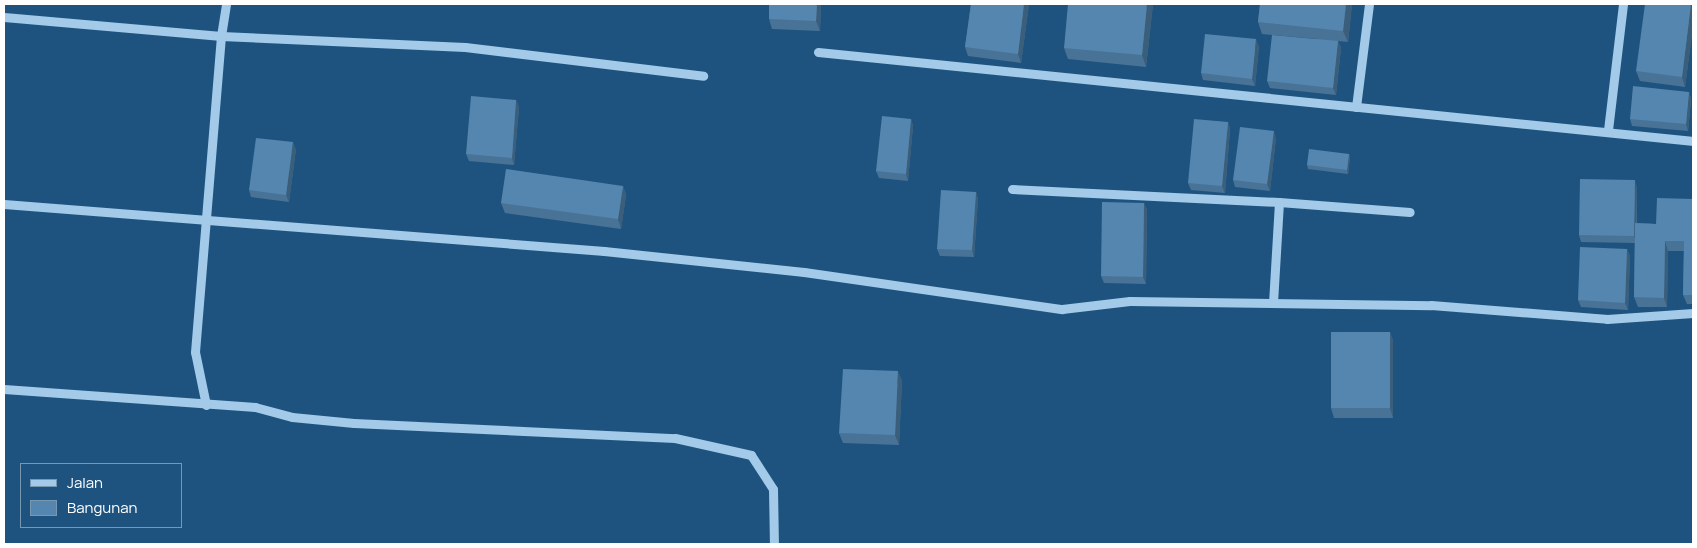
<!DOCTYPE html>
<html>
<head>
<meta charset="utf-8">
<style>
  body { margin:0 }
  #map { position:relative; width:1697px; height:548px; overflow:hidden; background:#1e537f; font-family:Manrope,sans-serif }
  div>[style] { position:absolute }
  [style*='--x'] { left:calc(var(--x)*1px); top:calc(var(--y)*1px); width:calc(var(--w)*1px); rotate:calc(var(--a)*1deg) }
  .minor>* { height:9px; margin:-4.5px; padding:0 4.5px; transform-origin:4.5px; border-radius:4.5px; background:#a3cae8 }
  .wall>* { inset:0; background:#487396 }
  .shaded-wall>* { inset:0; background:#3b5e7a }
  .building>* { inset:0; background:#5486af }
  span { translate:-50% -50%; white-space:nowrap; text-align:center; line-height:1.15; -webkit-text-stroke:4.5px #1e537f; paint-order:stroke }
  .frame { position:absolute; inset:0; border:5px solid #fff; pointer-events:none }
  .legend { position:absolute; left:20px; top:463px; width:162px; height:65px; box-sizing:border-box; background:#1e537f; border:1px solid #7898b2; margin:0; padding:6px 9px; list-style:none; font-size:15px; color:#fff }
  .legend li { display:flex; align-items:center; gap:10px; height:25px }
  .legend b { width:25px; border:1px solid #7898b2 }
</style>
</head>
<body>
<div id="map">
  <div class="minor">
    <i style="--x:4;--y:17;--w:218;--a:5"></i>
    <i style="--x:221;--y:36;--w:244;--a:2.6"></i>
    <i style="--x:465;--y:47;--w:240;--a:6.9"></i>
    <i style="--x:818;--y:52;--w:880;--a:5.81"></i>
    <i style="--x:1356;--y:107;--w:104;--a:-82.8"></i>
    <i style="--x:1608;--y:130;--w:127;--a:-83.2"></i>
    <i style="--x:1012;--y:189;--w:267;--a:2.8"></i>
    <i style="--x:4;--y:204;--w:602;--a:4.48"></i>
    <i style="--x:604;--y:251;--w:201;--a:6"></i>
    <i style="--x:804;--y:272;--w:261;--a:8.2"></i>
    <i style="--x:1062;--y:309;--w:68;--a:-6.7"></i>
    <i style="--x:1130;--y:301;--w:301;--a:0.8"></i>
    <i style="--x:1431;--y:305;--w:177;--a:4.5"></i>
    <i style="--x:1607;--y:319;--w:86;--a:-4"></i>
    <i style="--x:1273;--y:303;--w:101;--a:-86.6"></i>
    <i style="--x:1279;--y:202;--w:131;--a:4.4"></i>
    <i style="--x:4;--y:389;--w:252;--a:4.1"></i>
    <i style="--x:255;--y:407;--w:38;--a:15"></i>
    <i style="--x:292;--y:417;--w:62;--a:5.5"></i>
    <i style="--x:354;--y:423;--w:321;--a:2.7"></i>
    <i style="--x:675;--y:438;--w:78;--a:12.6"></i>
    <i style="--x:751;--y:455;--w:40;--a:57.1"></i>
    <i style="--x:773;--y:489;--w:55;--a:89"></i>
    <i style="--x:206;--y:405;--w:54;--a:-101.7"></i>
    <i style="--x:195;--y:352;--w:317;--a:-85.3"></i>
    <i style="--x:221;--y:36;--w:32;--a:-81"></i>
  </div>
  <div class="wall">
    <i style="clip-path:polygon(821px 4px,820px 31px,772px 29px,769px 19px)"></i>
    <i style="clip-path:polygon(971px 4px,1029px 4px,1021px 63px,968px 56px,965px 47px)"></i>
    <i style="clip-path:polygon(1153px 4px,1146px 67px,1068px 59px,1064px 48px)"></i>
    <i style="clip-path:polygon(1260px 4px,1352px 4px,1348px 42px,1338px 41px,1341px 48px,1336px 95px,1270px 88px,1267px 81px,1318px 39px,1262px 34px,1258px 22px)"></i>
    <i style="clip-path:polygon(1693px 4px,1693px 26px,1685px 87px,1640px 81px,1636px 71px)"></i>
    <i style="clip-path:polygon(1259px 46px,1255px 86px,1203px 80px,1201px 73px)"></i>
    <i style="clip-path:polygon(1689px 92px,1691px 99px,1688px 131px,1632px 126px,1630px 119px)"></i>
    <i style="clip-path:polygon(516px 100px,519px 107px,514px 165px,469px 161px,466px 154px)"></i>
    <i style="clip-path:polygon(911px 119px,913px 126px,908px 181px,879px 178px,876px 171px)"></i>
    <i style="clip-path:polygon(1228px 122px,1230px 129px,1225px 193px,1191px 190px,1188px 183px)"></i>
    <i style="clip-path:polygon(1276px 138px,1270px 191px,1235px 187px,1233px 180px)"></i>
    <i style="clip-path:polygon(296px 149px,289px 202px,251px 197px,249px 190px)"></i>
    <i style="clip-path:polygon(1349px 154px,1350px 157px,1348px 174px,1308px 169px,1307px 165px)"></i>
    <i style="clip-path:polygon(623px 186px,626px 195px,621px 229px,505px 213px,501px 203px)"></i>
    <i style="clip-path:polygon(1637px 187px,1637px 223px,1656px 224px,1693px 199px,1693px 304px,1687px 304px,1683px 295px,1684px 251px,1668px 251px,1667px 307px,1638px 307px,1634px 297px,1635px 243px,1581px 242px,1579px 235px)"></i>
    <i style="clip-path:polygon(976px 192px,978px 199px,974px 257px,940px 256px,937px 249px)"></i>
    <i style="clip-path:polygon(1144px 203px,1147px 210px,1146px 284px,1104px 283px,1101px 276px)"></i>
    <i style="clip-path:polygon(1627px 249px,1630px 256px,1628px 310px,1581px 307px,1578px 300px)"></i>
    <i style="clip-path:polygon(1390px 332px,1393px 341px,1393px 418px,1334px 418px,1331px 408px)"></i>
    <i style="clip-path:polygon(902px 380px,899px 445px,843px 443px,839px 433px)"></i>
  </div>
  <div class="shaded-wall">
    <i style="clip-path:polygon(817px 4px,821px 4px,820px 31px,816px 21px)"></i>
    <i style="clip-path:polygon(1024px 4px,1029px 4px,1021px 63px,1018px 54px)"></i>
    <i style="clip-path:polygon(1147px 4px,1153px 4px,1146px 67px,1142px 55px)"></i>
    <i style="clip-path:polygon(1346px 4px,1352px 4px,1348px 42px,1343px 31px)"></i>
    <i style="clip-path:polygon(1691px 4px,1693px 4px,1693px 26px,1685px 87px,1682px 77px)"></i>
    <i style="clip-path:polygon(1256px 39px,1259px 46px,1255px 86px,1252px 79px)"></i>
    <i style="clip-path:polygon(1338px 41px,1341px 48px,1336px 95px,1333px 88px)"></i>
    <i style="clip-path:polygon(1689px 92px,1691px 99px,1688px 131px,1686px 124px)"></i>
    <i style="clip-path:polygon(516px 100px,519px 107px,514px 165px,512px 158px)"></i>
    <i style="clip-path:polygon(911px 119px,913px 126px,908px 181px,906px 174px)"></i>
    <i style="clip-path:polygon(1228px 122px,1230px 129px,1225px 193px,1222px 186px)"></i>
    <i style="clip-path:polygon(1274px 131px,1276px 138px,1270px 191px,1267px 184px)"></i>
    <i style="clip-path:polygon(293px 142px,296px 149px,289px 202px,286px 195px)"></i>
    <i style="clip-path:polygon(1349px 154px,1350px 157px,1348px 174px,1347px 170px)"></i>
    <i style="clip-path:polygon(1635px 180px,1637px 187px,1636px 243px,1634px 236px)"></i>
    <i style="clip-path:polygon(623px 186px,626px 195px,621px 229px,618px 219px)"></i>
    <i style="clip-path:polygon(976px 192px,978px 199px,974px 257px,972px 250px)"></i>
    <i style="clip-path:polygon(1144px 203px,1147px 210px,1146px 284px,1143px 277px)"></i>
    <i style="clip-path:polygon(1665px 241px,1668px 251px,1667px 307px,1664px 298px)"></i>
    <i style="clip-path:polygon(1627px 249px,1630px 256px,1628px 310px,1625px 303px)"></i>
    <i style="clip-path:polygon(1390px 332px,1393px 341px,1393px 418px,1390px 408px)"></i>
    <i style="clip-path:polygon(898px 371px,902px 380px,899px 445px,895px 435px)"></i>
  </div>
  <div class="building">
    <i style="clip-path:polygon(769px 4px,817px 4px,816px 21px,769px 19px)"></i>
    <i style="clip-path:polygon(971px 4px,1024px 4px,1018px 54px,965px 47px)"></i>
    <i style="clip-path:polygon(1068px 4px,1147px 4px,1142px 55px,1064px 48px)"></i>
    <i style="clip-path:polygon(1260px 4px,1346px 4px,1343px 31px,1258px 22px)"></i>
    <i style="clip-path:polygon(1645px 4px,1691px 4px,1682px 77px,1636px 71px)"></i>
    <i style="clip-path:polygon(1205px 34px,1256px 39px,1252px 79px,1201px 73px)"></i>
    <i style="clip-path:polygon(1272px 35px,1338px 41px,1333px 88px,1267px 81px)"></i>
    <i style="clip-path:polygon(1633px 86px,1689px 92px,1686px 124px,1630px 119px)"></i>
    <i style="clip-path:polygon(471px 96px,516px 100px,512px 158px,466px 154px)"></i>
    <i style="clip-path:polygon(882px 116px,911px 119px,906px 174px,876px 171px)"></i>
    <i style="clip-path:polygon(1194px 119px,1228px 122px,1222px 186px,1188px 183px)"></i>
    <i style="clip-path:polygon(1240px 127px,1274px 131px,1267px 184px,1233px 180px)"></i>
    <i style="clip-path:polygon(256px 138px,293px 142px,286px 195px,249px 190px)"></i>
    <i style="clip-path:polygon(1309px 149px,1349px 154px,1347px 170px,1307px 165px)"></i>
    <i style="clip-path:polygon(506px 169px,623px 186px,618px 219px,501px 203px)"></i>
    <i style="clip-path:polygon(1580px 179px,1635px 180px,1634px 236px,1579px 235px)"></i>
    <i style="clip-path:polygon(941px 190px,976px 192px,972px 250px,937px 249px)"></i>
    <i style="clip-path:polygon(1657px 198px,1693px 199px,1693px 295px,1683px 295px,1684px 241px,1665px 241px,1664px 298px,1634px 297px,1635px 223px,1656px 224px)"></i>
    <i style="clip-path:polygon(1102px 202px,1144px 203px,1143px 277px,1101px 276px)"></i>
    <i style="clip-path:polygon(1580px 247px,1627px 249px,1625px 303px,1578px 300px)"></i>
    <i style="clip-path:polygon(1331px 332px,1390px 332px,1390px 408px,1331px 408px)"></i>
    <i style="clip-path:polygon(843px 369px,898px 371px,895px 435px,839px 433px)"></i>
  </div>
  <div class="frame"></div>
  <ul class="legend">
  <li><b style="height:6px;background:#a3cae8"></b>Jalan</li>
  <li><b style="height:14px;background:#5486af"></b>Bangunan</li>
  </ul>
</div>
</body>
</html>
